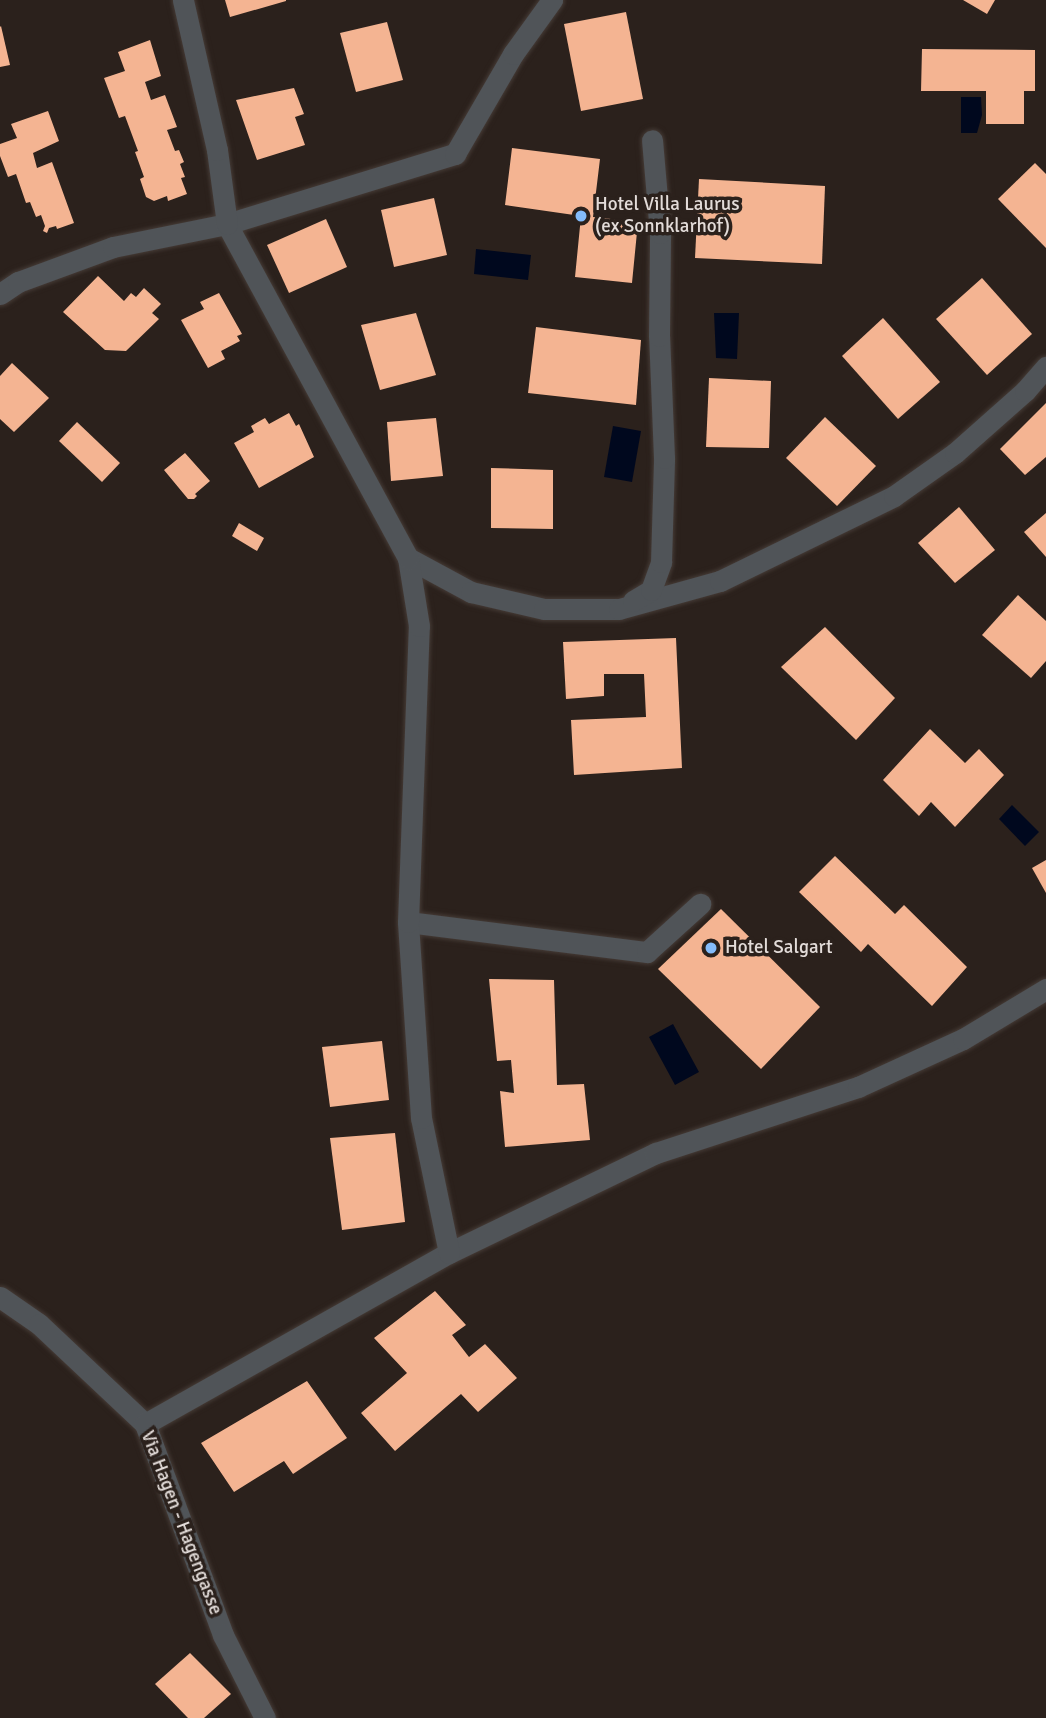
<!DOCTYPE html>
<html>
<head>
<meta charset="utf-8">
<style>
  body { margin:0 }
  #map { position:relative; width:1046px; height:1718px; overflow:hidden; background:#2b211c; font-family:Signika,sans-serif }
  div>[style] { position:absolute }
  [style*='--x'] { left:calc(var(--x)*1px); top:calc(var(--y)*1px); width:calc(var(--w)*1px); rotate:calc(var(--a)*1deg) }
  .water>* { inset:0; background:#00081e }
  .building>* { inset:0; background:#f4b492 }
  .roads { filter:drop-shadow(0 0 2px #453b36) drop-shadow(0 0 2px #453b36) }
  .minor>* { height:21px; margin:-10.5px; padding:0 10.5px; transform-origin:10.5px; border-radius:10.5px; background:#505458 }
  .dots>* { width:19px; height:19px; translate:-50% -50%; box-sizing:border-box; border:4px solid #2b211c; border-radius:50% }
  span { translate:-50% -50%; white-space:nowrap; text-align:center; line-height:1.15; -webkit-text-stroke:7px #2b211c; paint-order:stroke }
  .poi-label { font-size:19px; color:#e3dcd9 }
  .left { translate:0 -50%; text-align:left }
  .street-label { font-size:19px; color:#e3dcd9 }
</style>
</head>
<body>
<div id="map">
  <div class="water">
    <i style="clip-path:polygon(961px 97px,981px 97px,982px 115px,977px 133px,961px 133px)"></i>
    <i style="clip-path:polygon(476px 249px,531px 255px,528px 280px,474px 274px)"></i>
    <i style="clip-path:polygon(714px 313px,739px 313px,737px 359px,716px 358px)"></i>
    <i style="clip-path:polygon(613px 426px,641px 431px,632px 482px,604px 477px)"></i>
    <i style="clip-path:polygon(1012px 805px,1039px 832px,1025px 846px,999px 819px)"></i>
    <i style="clip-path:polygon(673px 1024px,699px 1072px,675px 1085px,649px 1037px)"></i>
  </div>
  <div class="building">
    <i style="clip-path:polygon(225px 0,286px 0,286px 1px,230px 17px)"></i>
    <i style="clip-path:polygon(963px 0,995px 0,987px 14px)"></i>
    <i style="clip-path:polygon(626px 12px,643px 99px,581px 111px,564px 24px)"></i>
    <i style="clip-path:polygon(387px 22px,403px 80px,356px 92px,340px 33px)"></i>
    <i style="clip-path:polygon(1px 26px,10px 65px,0 67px,0 27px)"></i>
    <i style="clip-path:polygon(150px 40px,161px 76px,145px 82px,151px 100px,165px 95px,177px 127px,167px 130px,175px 151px,179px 150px,184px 162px,180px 164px,185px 177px,181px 178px,187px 194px,168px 201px,167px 196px,154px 201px,146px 197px,140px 179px,144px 177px,135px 152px,138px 151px,125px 116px,119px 118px,104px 78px,125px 71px,118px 52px)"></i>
    <i style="clip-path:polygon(922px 49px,1035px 50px,1035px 91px,1024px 91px,1024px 124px,986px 124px,986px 91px,921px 91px)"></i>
    <i style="clip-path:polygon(294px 88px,304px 114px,295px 117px,305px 145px,257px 160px,236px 100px)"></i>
    <i style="clip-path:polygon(48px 111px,59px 141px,33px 153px,37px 168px,52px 162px,74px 223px,57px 229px,56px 226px,49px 228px,47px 233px,43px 231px,45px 226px,41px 215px,36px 217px,30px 202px,26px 203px,16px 174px,8px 177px,0 156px,0 144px,17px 138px,11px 124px)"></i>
    <i style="clip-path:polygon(512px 148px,600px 159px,593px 217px,638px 222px,632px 283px,575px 277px,581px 216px,505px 205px)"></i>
    <i style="clip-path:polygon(1035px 163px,1046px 174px,1046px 248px,998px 199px)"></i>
    <i style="clip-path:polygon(699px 179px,825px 186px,822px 264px,695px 258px)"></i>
    <i style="clip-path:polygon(434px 198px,447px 255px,394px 267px,381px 210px)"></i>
    <i style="clip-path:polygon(326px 219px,347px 267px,289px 293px,267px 245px)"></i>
    <i style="clip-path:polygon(98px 276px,124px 301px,131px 293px,136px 297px,144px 288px,161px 304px,152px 313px,159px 319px,126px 351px,105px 350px,63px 312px)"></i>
    <i style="clip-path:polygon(982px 278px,1032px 334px,987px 375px,936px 319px)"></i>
    <i style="clip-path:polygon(219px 293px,242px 334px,237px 336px,240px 341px,221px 351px,225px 359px,208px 368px,181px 320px,204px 309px,200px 302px)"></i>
    <i style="clip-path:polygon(416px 313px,436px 375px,380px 390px,361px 325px)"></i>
    <i style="clip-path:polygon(883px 318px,940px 382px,898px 419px,842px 356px)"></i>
    <i style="clip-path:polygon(536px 327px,641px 340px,636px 405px,528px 393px)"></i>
    <i style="clip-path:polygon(12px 363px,49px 398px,14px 432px,0 419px,0 376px)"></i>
    <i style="clip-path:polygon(709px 378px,771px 381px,769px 448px,706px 447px)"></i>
    <i style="clip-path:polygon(1046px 403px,1046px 457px,1025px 475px,1000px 449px)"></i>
    <i style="clip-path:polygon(289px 413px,296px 426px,299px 424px,314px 457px,259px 488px,234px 443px,254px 432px,251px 426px,265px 418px,269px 424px)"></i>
    <i style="clip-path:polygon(825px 417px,876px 466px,837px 506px,786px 458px)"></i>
    <i style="clip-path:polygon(436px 418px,443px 476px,391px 481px,387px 422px)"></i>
    <i style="clip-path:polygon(77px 422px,120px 463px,102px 482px,59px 441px)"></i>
    <i style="clip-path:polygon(185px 453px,210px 481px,195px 494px,197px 496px,194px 499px,188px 499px,164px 470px)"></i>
    <i style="clip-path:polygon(491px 468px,553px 470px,553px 529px,491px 528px)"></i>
    <i style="clip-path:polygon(959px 507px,995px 550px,955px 583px,918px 543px)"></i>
    <i style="clip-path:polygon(1046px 513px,1046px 557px,1024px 532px)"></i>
    <i style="clip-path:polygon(239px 523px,264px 538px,257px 551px,232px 536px)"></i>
    <i style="clip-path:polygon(1018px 595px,1046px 621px,1046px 661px,1031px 678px,982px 635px)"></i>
    <i style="clip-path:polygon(825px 627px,895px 698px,856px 740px,781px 667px)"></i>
    <i style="clip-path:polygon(676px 638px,682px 768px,574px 775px,571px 720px,646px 717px,644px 674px,604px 674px,604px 696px,566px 699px,563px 642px)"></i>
    <i style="clip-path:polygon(930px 729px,965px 763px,979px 749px,1004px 775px,955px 827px,931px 802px,919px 816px,883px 780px)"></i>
    <i style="clip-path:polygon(835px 856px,895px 914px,904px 905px,967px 967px,932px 1006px,868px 944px,861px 952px,799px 892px)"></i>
    <i style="clip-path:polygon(1046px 860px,1046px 893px,1032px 868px)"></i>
    <i style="clip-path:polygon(721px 909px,820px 1007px,761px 1069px,658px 969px)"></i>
    <i style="clip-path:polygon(489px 979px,554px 980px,557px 1085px,584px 1084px,590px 1140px,505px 1147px,500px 1091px,514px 1093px,511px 1060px,497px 1061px)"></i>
    <i style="clip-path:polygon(382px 1041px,389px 1100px,330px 1107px,322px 1047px)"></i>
    <i style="clip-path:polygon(395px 1133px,405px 1222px,342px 1230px,330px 1138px)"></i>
    <i style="clip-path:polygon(435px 1291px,466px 1325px,452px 1335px,469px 1357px,485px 1344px,517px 1378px,478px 1412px,461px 1394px,395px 1451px,361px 1413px,407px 1373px,374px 1338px)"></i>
    <i style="clip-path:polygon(307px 1381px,347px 1438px,293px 1474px,284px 1461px,234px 1492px,201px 1443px)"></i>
    <i style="clip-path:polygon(190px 1653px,231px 1694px,204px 1718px,188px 1718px,155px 1684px)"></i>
  </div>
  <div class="roads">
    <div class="minor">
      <i style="--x:0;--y:294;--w:22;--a:-34"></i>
      <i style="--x:18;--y:282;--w:101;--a:-20.2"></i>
      <i style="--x:113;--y:247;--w:116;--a:-11.4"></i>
      <i style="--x:227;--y:224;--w:239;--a:-17.1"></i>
      <i style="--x:455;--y:154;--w:116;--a:-59.9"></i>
      <i style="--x:513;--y:54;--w:67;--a:-54.2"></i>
      <i style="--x:408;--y:558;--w:72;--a:28.4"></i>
      <i style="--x:471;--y:592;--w:75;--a:13.1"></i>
      <i style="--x:544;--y:609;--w:75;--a:0"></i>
      <i style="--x:619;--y:609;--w:105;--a:-15.5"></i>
      <i style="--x:720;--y:581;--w:194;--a:-26"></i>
      <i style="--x:894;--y:496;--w:75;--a:-35.2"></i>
      <i style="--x:955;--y:453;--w:94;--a:-41.5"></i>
      <i style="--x:1025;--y:391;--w:32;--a:-49"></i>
      <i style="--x:633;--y:601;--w:21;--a:-31"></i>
      <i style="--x:651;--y:590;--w:30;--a:-70"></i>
      <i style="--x:661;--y:562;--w:104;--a:-88.3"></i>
      <i style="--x:664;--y:458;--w:122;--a:-92.3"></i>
      <i style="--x:659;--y:336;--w:103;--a:-89.4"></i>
      <i style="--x:660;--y:233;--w:93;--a:-94.9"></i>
      <i style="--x:408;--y:922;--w:241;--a:7.2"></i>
      <i style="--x:647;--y:952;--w:72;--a:-42.2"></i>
      <i style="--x:449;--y:1253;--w:230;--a:-25.8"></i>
      <i style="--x:656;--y:1153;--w:213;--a:-18.1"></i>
      <i style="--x:858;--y:1087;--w:115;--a:-24.6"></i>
      <i style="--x:963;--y:1039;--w:97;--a:-31.1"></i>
      <i style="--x:0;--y:1297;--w:47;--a:34.7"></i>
      <i style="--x:39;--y:1324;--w:146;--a:43.3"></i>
      <i style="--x:145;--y:1424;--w:225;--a:69.7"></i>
      <i style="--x:223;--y:1635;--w:93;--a:63.2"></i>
      <i style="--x:145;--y:1424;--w:349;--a:-29.4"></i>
      <i style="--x:449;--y:1253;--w:138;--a:-101.7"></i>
      <i style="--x:421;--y:1118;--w:196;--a:-93.8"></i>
      <i style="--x:408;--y:922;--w:296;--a:-87.9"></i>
      <i style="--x:419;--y:626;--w:69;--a:-99.2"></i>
      <i style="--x:408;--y:558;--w:380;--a:-118.5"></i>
      <i style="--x:227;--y:224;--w:75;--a:-97.7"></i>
      <i style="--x:217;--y:150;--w:154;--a:-102.8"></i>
    </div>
  </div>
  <div class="dots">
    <i style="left:581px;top:216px;background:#84bcfb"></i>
    <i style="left:711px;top:948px;background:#84bcfb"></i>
  </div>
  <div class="poi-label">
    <span class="left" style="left:595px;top:216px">Hotel Villa Laurus<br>(ex Sonnklarhof)</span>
    <span class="left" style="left:725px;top:948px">Hotel Salgart</span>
  </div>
  <div class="street-label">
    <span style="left:181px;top:1523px;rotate:69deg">Via Hagen - Hagengasse</span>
  </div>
</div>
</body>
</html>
